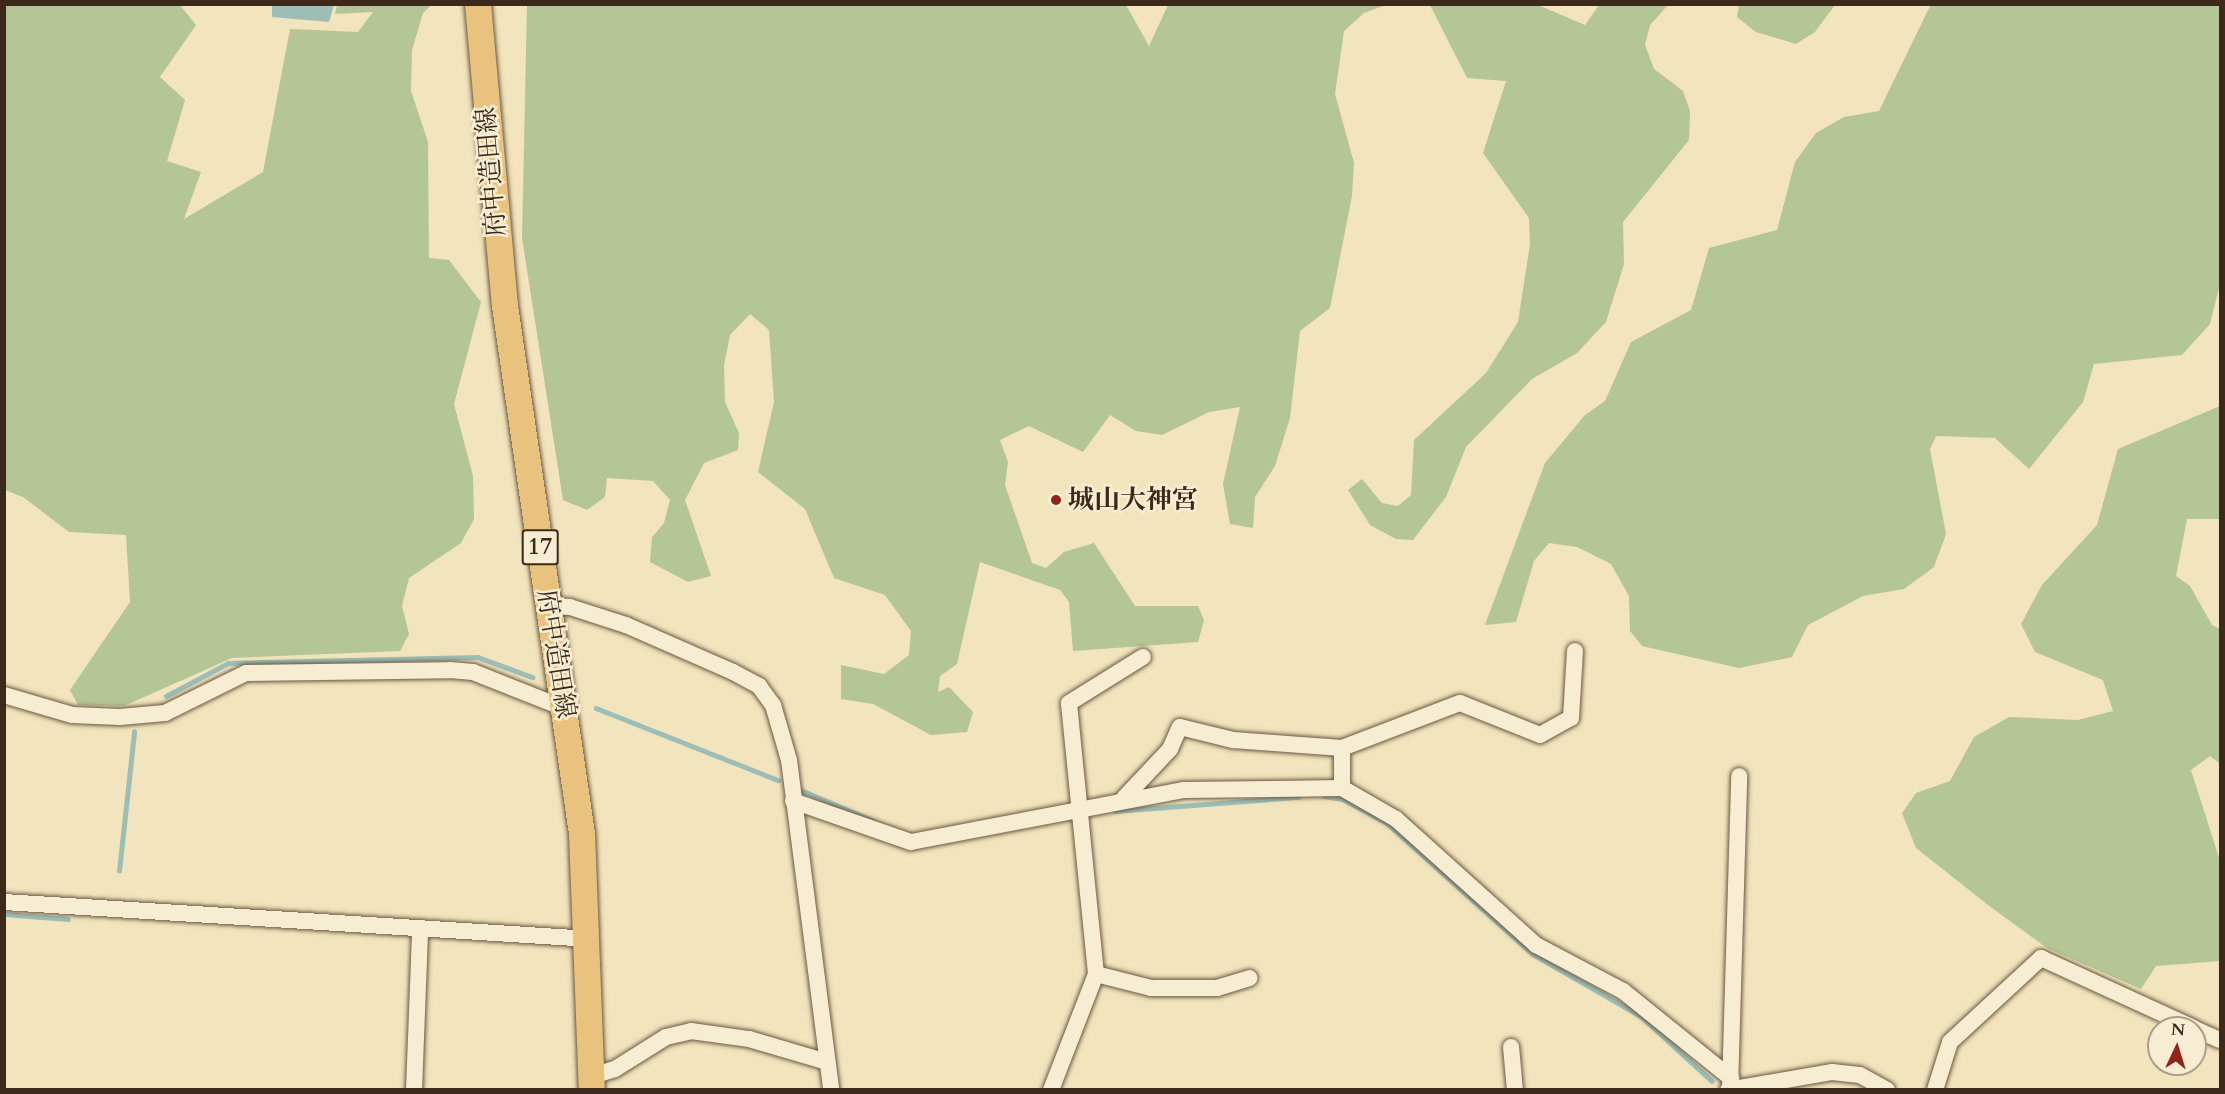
<!DOCTYPE html>
<html>
<head>
<meta charset="utf-8">
<style>
  body { margin:0 }
  #map { position:relative; width:2225px; height:1094px; overflow:hidden; background:#f2e4bc; font-family:Cardo,"Noto Serif JP",serif }
  div>[style] { position:absolute }
  [style*='--x'] { left:calc(var(--x)*1px); top:calc(var(--y)*1px); width:calc(var(--w)*1px); rotate:calc(var(--a)*1deg) }
  .green>* { inset:0; background:#b4c596 }
  .water>* { inset:0; background:#9cbeb6 }
  .stream>* { height:4.5px; margin:-2.25px; padding:0 2.25px; transform-origin:2.25px; border-radius:2.25px; background:#9cbeb6 }
  .roads { filter:drop-shadow(0 0 2px #6a5842) drop-shadow(0 0 2px #6a5842) }
  .minor>* { height:16px; margin:-8px; padding:0 8px; transform-origin:8px; border-radius:8px; background:#f7edd3 }
  .primary>* { height:26px; margin:-13px; padding:0 13px; transform-origin:13px; border-radius:13px; background:#e9c27e }
  .dots>* { width:16px; height:16px; translate:-50% -50%; box-sizing:border-box; border:3px solid #f7edd3; border-radius:50% }
  span { translate:-50% -50%; white-space:nowrap; text-align:center; line-height:1.15; -webkit-text-stroke:5px #f7edd3; paint-order:stroke }
  .shield-label span { padding:2px 4px; background:#f7edd3; border:2px solid; border-radius:4px; -webkit-text-stroke-width:0 }
  .shield-label { font-size:24px; color:#3c291a; font-weight:700 }
  .street-label { font-size:26px; color:#3c291a }
  .poi-label { font-size:26px; color:#3c291a; font-weight:700 }
  .left { translate:0 -50%; text-align:left }
  .frame { position:absolute; inset:0; border:6px solid #3c291a; pointer-events:none }
  .north { position:absolute; left:2147px; top:1016px; width:60px; height:60px; box-sizing:border-box; background:#f7edd3; border:2px solid #ac9f89; border-radius:50%; rotate:4deg; font-size:16px; font-weight:700; line-height:24px; text-align:center; color:#3c291a }
  .north::after { content:''; display:block; margin:auto; width:21px; height:27px; background:#8f2418; clip-path:polygon(50% 0,100% 100%,50% 72%,0 100%) }
</style>
</head>
<body>
<div id="map">
  <div class="green">
    <i style="clip-path:polygon(1931px 4px,2219px 5px,2220px 284px,2210px 324px,2182px 355px,2094px 364px,2083px 402px,2029px 469px,1995px 438px,1936px 436px,1930px 449px,1946px 534px,1934px 567px,1904px 589px,1863px 596px,1808px 625px,1792px 657px,1739px 668px,1642px 646px,1630px 631px,1629px 596px,1611px 564px,1577px 547px,1549px 543px,1534px 561px,1516px 622px,1485px 625px,1545px 463px,1585px 415px,1605px 401px,1631px 342px,1691px 310px,1709px 248px,1777px 230px,1795px 162px,1816px 133px,1844px 117px,1879px 111px)"></i>
    <i style="clip-path:polygon(4px 5px,180px 5px,196px 25px,160px 77px,185px 100px,167px 161px,201px 172px,184px 219px,263px 172px,290px 29px,358px 32px,373px 12px,335px 14px,337px 5px,431px 5px,423px 13px,412px 50px,411px 91px,428px 142px,429px 258px,449px 260px,481px 302px,454px 404px,473px 476px,474px 519px,461px 543px,409px 578px,402px 606px,409px 634px,400px 651px,232px 658px,124px 706px,78px 705px,70px 690px,130px 602px,126px 535px,69px 532px,23px 497px,5px 490px)"></i>
    <i style="clip-path:polygon(527px 5px,1126px 5px,1149px 46px,1168px 5px,1386px 5px,1364px 13px,1344px 31px,1335px 94px,1354px 163px,1352px 196px,1330px 308px,1300px 331px,1290px 418px,1275px 466px,1255px 497px,1253px 528px,1230px 524px,1223px 484px,1240px 407px,1209px 412px,1162px 435px,1136px 431px,1110px 415px,1083px 452px,1029px 426px,1000px 440px,1008px 462px,1005px 485px,1032px 563px,1046px 568px,1064px 552px,1094px 543px,1135px 606px,1198px 606px,1204px 620px,1198px 642px,1073px 651px,1069px 602px,1060px 590px,980px 562px,957px 664px,940px 676px,938px 692px,949px 687px,973px 712px,967px 732px,931px 735px,873px 704px,841px 699px,841px 665px,884px 674px,909px 655px,911px 631px,885px 595px,834px 578px,805px 509px,758px 472px,774px 402px,769px 330px,750px 314px,730px 335px,724px 365px,725px 402px,739px 433px,738px 450px,704px 463px,685px 500px,711px 576px,688px 582px,650px 562px,652px 537px,664px 523px,670px 500px,653px 481px,607px 478px,605px 497px,587px 510px,563px 500px,522px 238px)"></i>
    <i style="clip-path:polygon(1430px 5px,1538px 5px,1585px 25px,1599px 5px,1668px 5px,1650px 25px,1645px 45px,1654px 69px,1683px 91px,1690px 111px,1689px 140px,1623px 222px,1624px 264px,1606px 322px,1577px 353px,1532px 379px,1466px 447px,1446px 497px,1413px 540px,1396px 539px,1370px 525px,1348px 490px,1362px 479px,1382px 503px,1398px 506px,1411px 495px,1414px 440px,1486px 373px,1518px 322px,1530px 244px,1529px 218px,1483px 153px,1506px 81px,1467px 78px)"></i>
    <i style="clip-path:polygon(1739px 5px,1739px 4px,1835px 5px,1815px 32px,1796px 44px,1756px 32px,1737px 17px)"></i>
    <i style="clip-path:polygon(2220px 406px,2220px 519px,2187px 519px,2176px 576px,2190px 586px,2212px 625px,2220px 629px,2220px 764px,2210px 756px,2191px 770px,2220px 861px,2220px 961px,2156px 966px,2141px 989px,2047px 948px,1988px 905px,1916px 848px,1902px 813px,1916px 793px,1950px 781px,1974px 737px,2009px 717px,2078px 720px,2113px 711px,2103px 680px,2035px 652px,2021px 624px,2042px 585px,2097px 525px,2118px 449px)"></i>
  </div>
  <div class="water">
    <i style="clip-path:polygon(272px 5px,334px 5px,329px 22px,272px 17px)"></i>
  </div>
  <div class="stream">
    <i style="--x:166;--y:696;--w:70;--a:-28"></i>
    <i style="--x:228;--y:663;--w:250;--a:-1.4"></i>
    <i style="--x:478;--y:657;--w:58;--a:20.3"></i>
    <i style="--x:596;--y:708;--w:196;--a:21.6"></i>
    <i style="--x:801;--y:790;--w:79;--a:23"></i>
    <i style="--x:1324;--y:796;--w:19;--a:9"></i>
    <i style="--x:1343;--y:799;--w:50;--a:28.6"></i>
    <i style="--x:1387;--y:823;--w:196;--a:41.9"></i>
    <i style="--x:1533;--y:954;--w:125;--a:29.9"></i>
    <i style="--x:1641;--y:1016;--w:96;--a:42.5"></i>
    <i style="--x:1115;--y:811;--w:184;--a:-4.4"></i>
    <i style="--x:119;--y:871;--w:140;--a:-83.8"></i>
    <i style="--x:4;--y:914;--w:64;--a:4.5"></i>
  </div>
  <div class="roads">
    <div class="minor">
      <i style="--x:549;--y:606;--w:21;--a:3"></i>
      <i style="--x:570;--y:607;--w:59;--a:17.8"></i>
      <i style="--x:626;--y:625;--w:117;--a:23.7"></i>
      <i style="--x:733;--y:672;--w:30;--a:28"></i>
      <i style="--x:759;--y:686;--w:24;--a:54"></i>
      <i style="--x:773;--y:705;--w:57;--a:73.8"></i>
      <i style="--x:789;--y:760;--w:333;--a:82.7"></i>
      <i style="--x:4;--y:695;--w:71;--a:16.4"></i>
      <i style="--x:72;--y:715;--w:48;--a:2.4"></i>
      <i style="--x:120;--y:717;--w:45;--a:-5.1"></i>
      <i style="--x:165;--y:713;--w:90;--a:-26.3"></i>
      <i style="--x:246;--y:673;--w:204;--a:-0.8"></i>
      <i style="--x:450;--y:670;--w:23;--a:5"></i>
      <i style="--x:473;--y:672;--w:98;--a:21.6"></i>
      <i style="--x:1342;--y:748;--w:40;--a:90"></i>
      <i style="--x:1124;--y:798;--w:67;--a:-46.8"></i>
      <i style="--x:1170;--y:749;--w:24;--a:-66"></i>
      <i style="--x:1180;--y:727;--w:55;--a:13.8"></i>
      <i style="--x:1233;--y:740;--w:109;--a:4.2"></i>
      <i style="--x:1342;--y:748;--w:126;--a:-20.9"></i>
      <i style="--x:1460;--y:703;--w:86;--a:21.8"></i>
      <i style="--x:1540;--y:735;--w:35;--a:-29"></i>
      <i style="--x:1571;--y:718;--w:67;--a:-86.6"></i>
      <i style="--x:793;--y:801;--w:125;--a:19.2"></i>
      <i style="--x:911;--y:842;--w:278;--a:-10.8"></i>
      <i style="--x:1184;--y:790;--w:158;--a:-0.7"></i>
      <i style="--x:1342;--y:788;--w:62;--a:29.9"></i>
      <i style="--x:1396;--y:819;--w:188;--a:42"></i>
      <i style="--x:1536;--y:945;--w:98;--a:27.9"></i>
      <i style="--x:1623;--y:991;--w:139;--a:38.9"></i>
      <i style="--x:4;--y:902;--w:587;--a:3.61"></i>
      <i style="--x:1096;--y:974;--w:57;--a:14.3"></i>
      <i style="--x:1151;--y:988;--w:66;--a:0"></i>
      <i style="--x:1217;--y:988;--w:34;--a:-17"></i>
      <i style="--x:2195;--y:1029;--w:27;--a:24"></i>
      <i style="--x:1511;--y:1047;--w:43;--a:84.7"></i>
      <i style="--x:592;--y:1076;--w:24;--a:-17"></i>
      <i style="--x:615;--y:1069;--w:60;--a:-32.1"></i>
      <i style="--x:666;--y:1037;--w:26;--a:-13"></i>
      <i style="--x:691;--y:1031;--w:59;--a:7.9"></i>
      <i style="--x:749;--y:1039;--w:81;--a:16.4"></i>
      <i style="--x:1730;--y:1088;--w:312;--a:-88.3"></i>
      <i style="--x:414;--y:1090;--w:159;--a:-87.8"></i>
      <i style="--x:1051;--y:1090;--w:124;--a:-68.8"></i>
      <i style="--x:1096;--y:974;--w:272;--a:-95.7"></i>
      <i style="--x:1069;--y:703;--w:87;--a:-31.9"></i>
      <i style="--x:1728;--y:1090;--w:106;--a:-9.8"></i>
      <i style="--x:1832;--y:1072;--w:28;--a:6"></i>
      <i style="--x:1860;--y:1075;--w:31;--a:29"></i>
      <i style="--x:1935;--y:1090;--w:50;--a:-72.6"></i>
      <i style="--x:1950;--y:1042;--w:124;--a:-42.7"></i>
      <i style="--x:2041;--y:958;--w:168;--a:24.6"></i>
    </div>
    <div class="primary">
      <i style="--x:478;--y:4;--w:303;--a:84.9"></i>
      <i style="--x:505;--y:306;--w:534;--a:81.7"></i>
      <i style="--x:582;--y:834;--w:256;--a:87.8"></i>
    </div>
  </div>
  <div class="dots">
    <i style="left:1056px;top:500px;background:#8f2418"></i>
  </div>
  <div class="shield-label">
    <span style="left:540px;top:547px">17</span>
  </div>
  <div class="street-label">
    <span style="left:491px;top:172px;rotate:-95deg">府中造田線</span>
    <span style="left:556px;top:654px;rotate:81deg">府中造田線</span>
  </div>
  <div class="poi-label">
    <span class="left" style="left:1068px;top:500px">城山大神宮</span>
  </div>
  <div class="frame"></div>
  <div class="north">N</div>
</div>
</body>
</html>
